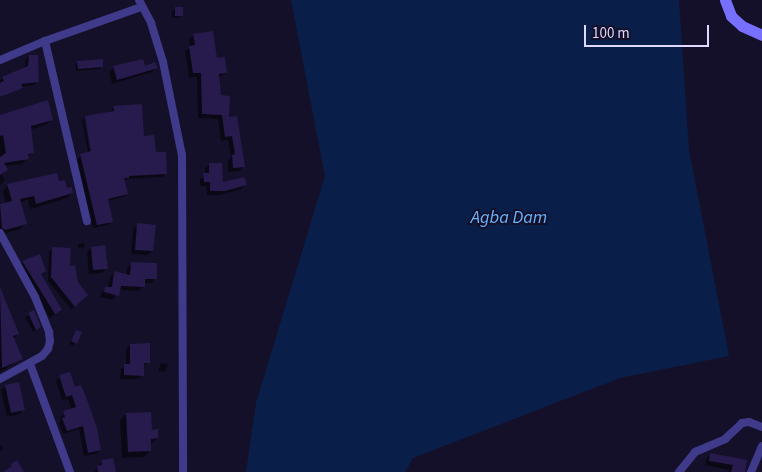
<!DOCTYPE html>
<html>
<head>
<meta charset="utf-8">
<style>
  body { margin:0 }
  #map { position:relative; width:762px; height:472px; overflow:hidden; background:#15102a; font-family:"Source Sans 3",sans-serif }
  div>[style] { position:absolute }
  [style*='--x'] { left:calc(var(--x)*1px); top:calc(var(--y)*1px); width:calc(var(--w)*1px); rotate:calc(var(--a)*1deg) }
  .water>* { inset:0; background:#091f4a }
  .shadow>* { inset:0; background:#0007 }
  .building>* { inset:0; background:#261b4c }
  .street>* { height:8px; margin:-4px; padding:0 4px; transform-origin:4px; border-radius:4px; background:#3f3a8a }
  .secondary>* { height:11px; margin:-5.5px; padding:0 5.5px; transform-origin:5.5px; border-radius:5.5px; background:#7770ff }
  span { translate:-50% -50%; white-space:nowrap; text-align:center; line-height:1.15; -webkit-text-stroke:4px #15102a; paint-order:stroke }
  .water-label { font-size:18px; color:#67b5ff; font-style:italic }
  .scale { position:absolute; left:584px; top:25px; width:125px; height:22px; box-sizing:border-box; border:2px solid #ded9ff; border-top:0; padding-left:6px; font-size:15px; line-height:18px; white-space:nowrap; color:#ded9ff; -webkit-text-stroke:4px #15102a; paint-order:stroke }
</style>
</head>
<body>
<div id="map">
  <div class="water">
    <i style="clip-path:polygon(291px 0,679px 0,689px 150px,729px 356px,620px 378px,413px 458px,405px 472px,246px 472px,256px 403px,325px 176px)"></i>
  </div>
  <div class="shadow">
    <i style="clip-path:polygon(175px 8px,182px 15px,179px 18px,172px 18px,172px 11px)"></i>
    <i style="clip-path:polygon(194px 35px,226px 73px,218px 78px,219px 96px,244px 166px,239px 171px,228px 172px,228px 160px,231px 157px,228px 140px,221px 141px,218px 119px,198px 118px,197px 77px,189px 77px,185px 51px,190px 47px,189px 39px)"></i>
    <i style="clip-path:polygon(29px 56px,38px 81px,34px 85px,21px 87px,0 98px,0 80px,25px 69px,25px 60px)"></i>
    <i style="clip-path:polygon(78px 62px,102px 66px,99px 69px,76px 71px,75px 65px)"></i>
    <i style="clip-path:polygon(114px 68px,156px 68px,152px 72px,112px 84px,109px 72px)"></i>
    <i style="clip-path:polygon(141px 105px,143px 138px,155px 154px,165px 174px,162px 177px,126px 179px,124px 181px,126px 194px,123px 197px,107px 201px,111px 221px,108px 225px,93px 228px,77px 159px,88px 153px,82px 120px,84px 118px,91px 157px,94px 156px,87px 118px,85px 118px,110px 113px,113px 107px)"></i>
    <i style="clip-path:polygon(0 116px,52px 119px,47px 124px,30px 130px,33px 152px,22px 164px,4px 166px,7px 170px,2px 175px,5px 180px,0 185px)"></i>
    <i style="clip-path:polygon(209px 164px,222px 184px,245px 185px,241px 189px,220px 195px,207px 195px,206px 186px,200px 186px,200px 179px,205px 175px,205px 168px)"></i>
    <i style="clip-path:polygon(58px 182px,72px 193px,67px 198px,30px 209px,28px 200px,20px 202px,26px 223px,20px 229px,0 235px,0 206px,6px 204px,3px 191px,8px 185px)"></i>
    <i style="clip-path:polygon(138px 224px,152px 251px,148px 255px,131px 254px,133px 229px)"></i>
    <i style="clip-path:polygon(84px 243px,85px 247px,78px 248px,78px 244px)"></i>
    <i style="clip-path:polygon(53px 248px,69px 267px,83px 298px,71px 309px,48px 281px,49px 252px)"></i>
    <i style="clip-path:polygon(91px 248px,107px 268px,102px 273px,89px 274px,87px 252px)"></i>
    <i style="clip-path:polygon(23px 262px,44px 271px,40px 275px,60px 310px,50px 318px,18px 266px)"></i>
    <i style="clip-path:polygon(131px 264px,155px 279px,151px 283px,144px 283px,139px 291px,119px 290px,113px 300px,100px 297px,101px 293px,108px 288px,110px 277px,114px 272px,126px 275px,127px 268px)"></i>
    <i style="clip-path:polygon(4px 299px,18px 334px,13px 339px,21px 359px,0 372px,0 301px)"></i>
    <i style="clip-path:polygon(34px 312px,40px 327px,33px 332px,25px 317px)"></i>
    <i style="clip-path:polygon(76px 331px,76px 343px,73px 346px,69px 344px)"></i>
    <i style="clip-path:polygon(130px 345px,149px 362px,143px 366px,142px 375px,138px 379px,120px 379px,121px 369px,126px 365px,126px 349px)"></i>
    <i style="clip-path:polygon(161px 363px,168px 364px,165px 372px,158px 371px)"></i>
    <i style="clip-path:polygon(60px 377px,74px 388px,100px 450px,96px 454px,84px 456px,79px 429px,63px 434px,59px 423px,61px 421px,60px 417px,72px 410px,68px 399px,62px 400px,56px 381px)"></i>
    <i style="clip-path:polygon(6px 386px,24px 409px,20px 414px,7px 417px,1px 390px)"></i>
    <i style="clip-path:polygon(127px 414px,157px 438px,150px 445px,150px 451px,144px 457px,122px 458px,120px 420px)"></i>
    <i style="clip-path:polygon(2px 445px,3px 450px,0 452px,0 446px)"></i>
    <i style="clip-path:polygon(711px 454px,746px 461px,744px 472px,728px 472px,729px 470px,705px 465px,706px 459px)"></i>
    <i style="clip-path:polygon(102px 461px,115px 472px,94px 472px)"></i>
  </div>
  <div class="building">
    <i style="clip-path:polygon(175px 7px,183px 7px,183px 16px,175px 16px)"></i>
    <i style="clip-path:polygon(213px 31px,217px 58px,225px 57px,227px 73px,219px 74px,221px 95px,230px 96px,229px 117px,237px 116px,245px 167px,233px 168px,232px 155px,235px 154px,232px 136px,225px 137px,222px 115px,202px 114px,201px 73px,193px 73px,189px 46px,195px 45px,193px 34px)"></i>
    <i style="clip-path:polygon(29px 55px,38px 55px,39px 82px,21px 84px,23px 88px,0 97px,0 83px,4px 81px,2px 77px,28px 66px)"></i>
    <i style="clip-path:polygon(103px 59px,103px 67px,78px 69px,77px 61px)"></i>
    <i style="clip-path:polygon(143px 59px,145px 66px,155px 62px,158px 68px,117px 80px,113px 66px)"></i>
    <i style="clip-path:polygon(48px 100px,53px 120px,31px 126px,34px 153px,28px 154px,29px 159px,4px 163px,8px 170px,0 175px,0 157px,6px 153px,3px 135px,0 136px,0 115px)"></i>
    <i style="clip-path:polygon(142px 104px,144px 136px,154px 135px,156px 152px,166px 152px,167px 174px,129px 176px,129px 178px,124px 178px,128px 194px,108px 199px,113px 222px,97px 225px,80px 154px,91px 151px,85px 116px,114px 111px,113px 106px)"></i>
    <i style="clip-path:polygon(209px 163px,222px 163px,223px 182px,244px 177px,247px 185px,225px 191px,210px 191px,210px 182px,204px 182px,203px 173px,209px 173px)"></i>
    <i style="clip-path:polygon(57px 173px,59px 181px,65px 180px,67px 188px,72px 187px,73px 193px,36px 204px,34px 196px,20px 199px,27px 224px,5px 230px,2px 228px,0 204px,12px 201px,7px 184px)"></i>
    <i style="clip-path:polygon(137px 223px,156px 225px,153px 251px,135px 250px)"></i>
    <i style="clip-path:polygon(105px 245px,108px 269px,93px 270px,91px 247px)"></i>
    <i style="clip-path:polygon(52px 247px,71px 248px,70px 266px,75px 265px,78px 282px,88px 295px,75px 307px,51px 277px)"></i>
    <i style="clip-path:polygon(40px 254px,46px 271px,41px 274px,62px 310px,55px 314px,22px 261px)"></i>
    <i style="clip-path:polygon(131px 262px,157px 263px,157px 279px,145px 279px,145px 287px,121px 286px,119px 296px,104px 292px,105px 287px,112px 287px,114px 271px,130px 275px)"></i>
    <i style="clip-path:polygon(0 287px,19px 334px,13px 336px,23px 359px,2px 368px)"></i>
    <i style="clip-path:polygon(34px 310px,41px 327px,36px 330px,28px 313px)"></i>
    <i style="clip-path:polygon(76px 330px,82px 332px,77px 344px,71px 341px)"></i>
    <i style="clip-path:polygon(150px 343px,150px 363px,144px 363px,144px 376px,124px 375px,124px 364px,130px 364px,130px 344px)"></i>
    <i style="clip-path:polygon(70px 372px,75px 387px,81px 385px,86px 397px,97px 428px,101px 450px,88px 453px,83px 426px,67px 431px,62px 418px,65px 417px,63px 411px,76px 407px,72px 395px,66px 397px,59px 375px)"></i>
    <i style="clip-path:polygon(19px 382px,25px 410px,11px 413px,5px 385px)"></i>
    <i style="clip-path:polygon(151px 412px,152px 430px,158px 429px,158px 438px,151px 439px,151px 451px,128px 452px,126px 413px)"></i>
    <i style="clip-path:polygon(710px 453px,747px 460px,745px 472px,731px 472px,733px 465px,709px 461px)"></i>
    <i style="clip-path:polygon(113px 458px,116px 472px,98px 472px,97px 466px,102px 465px,101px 460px)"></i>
    <i style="clip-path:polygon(17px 460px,24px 472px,3px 472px,12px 466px,11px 464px)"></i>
  </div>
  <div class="street">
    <i style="--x:139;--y:0;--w:26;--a:62"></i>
    <i style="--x:151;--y:23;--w:41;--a:72.9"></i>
    <i style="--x:163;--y:62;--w:95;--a:78.5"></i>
    <i style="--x:182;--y:155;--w:317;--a:89.8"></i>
    <i style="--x:45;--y:41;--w:185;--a:76.9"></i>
    <i style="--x:0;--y:60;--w:49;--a:-22.9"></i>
    <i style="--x:45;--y:41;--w:102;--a:-19.5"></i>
    <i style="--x:0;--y:233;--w:73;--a:61.3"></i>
    <i style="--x:35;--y:297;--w:38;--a:68"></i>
    <i style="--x:49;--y:332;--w:9;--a:84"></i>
    <i style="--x:50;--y:341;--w:8;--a:104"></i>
    <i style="--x:48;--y:349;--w:9;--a:131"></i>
    <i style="--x:42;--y:356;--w:48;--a:151.3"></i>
    <i style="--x:30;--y:364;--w:115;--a:69.7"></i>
    <i style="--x:679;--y:472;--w:26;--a:-51"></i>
    <i style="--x:695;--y:452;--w:33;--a:-23"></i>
    <i style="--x:725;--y:439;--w:23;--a:-43"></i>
    <i style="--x:742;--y:423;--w:7;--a:-8"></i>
    <i style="--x:749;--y:422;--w:14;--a:21"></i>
    <i style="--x:751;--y:472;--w:28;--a:-67"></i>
  </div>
  <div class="secondary">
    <i style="--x:725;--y:0;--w:17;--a:69"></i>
    <i style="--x:731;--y:16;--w:15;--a:42"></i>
    <i style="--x:742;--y:26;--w:22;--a:24"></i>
  </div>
  <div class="water-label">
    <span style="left:509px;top:218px">Agba Dam</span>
  </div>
  <div class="scale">100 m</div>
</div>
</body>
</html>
